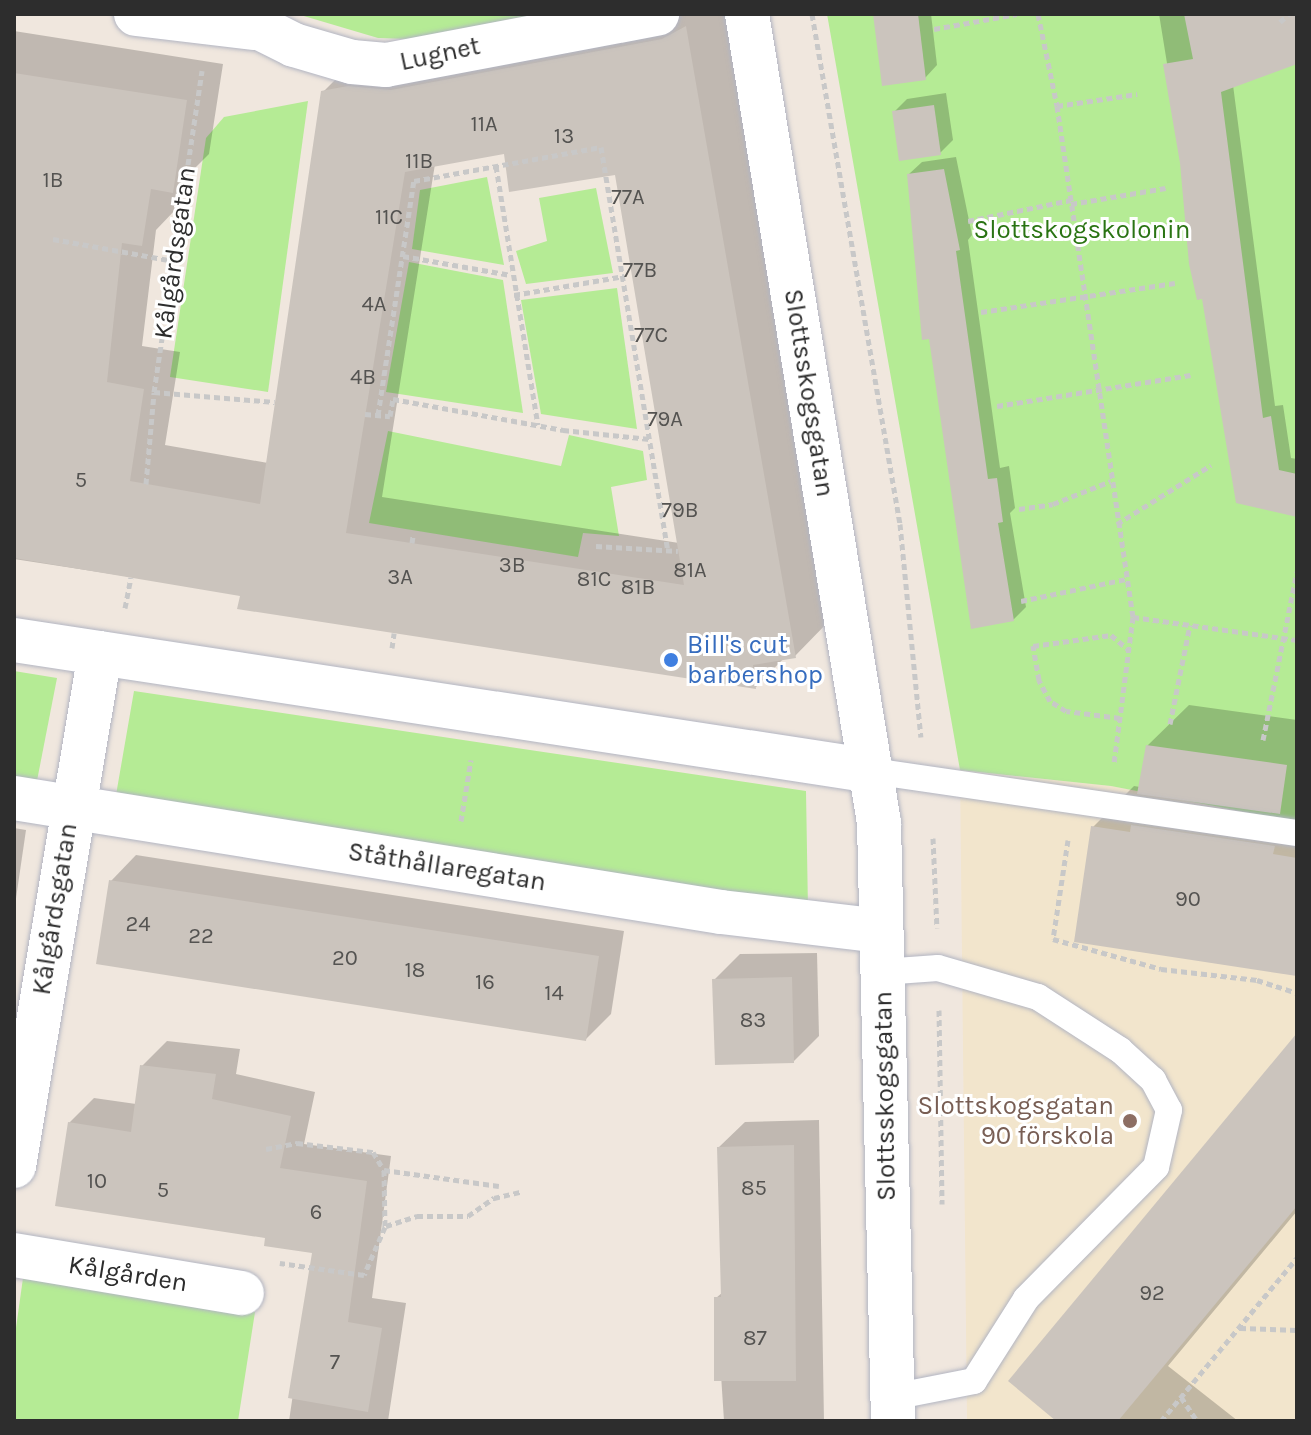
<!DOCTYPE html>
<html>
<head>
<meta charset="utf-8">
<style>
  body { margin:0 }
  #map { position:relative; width:1311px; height:1435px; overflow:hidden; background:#f0e7de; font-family:Karla,sans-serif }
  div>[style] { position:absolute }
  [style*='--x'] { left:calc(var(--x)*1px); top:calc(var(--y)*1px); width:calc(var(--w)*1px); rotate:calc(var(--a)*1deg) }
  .education>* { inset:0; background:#f2e5cc }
  .green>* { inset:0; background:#b5eb95 }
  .shadow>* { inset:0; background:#0003 }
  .building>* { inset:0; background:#cbc4bd }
  .path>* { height:5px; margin-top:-2.5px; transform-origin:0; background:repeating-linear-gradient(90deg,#c8c8c8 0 6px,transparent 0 10px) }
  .roads { filter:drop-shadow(0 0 2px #b2b5c2) drop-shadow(0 0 2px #b2b5c2) }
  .service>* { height:26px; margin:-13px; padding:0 13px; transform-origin:13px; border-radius:13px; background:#fff }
  .minor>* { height:44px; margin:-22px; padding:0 22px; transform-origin:22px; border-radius:22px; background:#fff }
  .dots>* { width:22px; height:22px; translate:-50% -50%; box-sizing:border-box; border:4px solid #fff; border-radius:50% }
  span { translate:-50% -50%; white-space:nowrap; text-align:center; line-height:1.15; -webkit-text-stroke:6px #fff; paint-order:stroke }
  .number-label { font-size:22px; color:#545351 }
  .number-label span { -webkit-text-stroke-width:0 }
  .street-label { font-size:26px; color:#2d2d2d }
  .park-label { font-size:26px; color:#2a7413 }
  .shop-label { font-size:26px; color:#366cbe }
  .left { translate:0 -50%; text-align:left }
  .education-label { font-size:26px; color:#785e54 }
  .right { translate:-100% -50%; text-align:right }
  .frame { position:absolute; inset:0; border:16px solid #2d2d2d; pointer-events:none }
</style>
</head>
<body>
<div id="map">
  <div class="education">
    <i style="clip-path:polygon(960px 770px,1111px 786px,1297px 822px,1297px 1421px,967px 1421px)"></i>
  </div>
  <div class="green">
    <i style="clip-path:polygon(297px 14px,558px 14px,408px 39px,378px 38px)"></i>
    <i style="clip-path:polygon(827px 14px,1297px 14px,1297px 822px,1111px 786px,960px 770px)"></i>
    <i style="clip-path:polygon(308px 101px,268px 392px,170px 377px,206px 138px,224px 117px)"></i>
    <i style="clip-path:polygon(487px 177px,504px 265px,412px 249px,420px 190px)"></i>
    <i style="clip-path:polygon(596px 188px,613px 273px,526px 284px,516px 251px,547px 241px,539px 198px)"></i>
    <i style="clip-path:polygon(409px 262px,503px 280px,523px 413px,386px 392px)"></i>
    <i style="clip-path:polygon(617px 288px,637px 429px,541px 414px,521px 300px)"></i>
    <i style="clip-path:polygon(388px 431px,561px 466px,569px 435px,643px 451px,647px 480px,611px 487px,619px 536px,583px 533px,578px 557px,369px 523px)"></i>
    <i style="clip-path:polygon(14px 671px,57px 678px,35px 791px,14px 787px)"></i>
    <i style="clip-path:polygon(134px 691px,806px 791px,808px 910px,361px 832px,116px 795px)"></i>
    <i style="clip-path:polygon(23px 1278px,255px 1312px,238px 1421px,14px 1421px,14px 1342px)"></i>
  </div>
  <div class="shadow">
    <i style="clip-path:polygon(evenodd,640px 14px,727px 14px,831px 619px,795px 656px,785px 657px,756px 687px,242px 594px,14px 559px,14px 31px,223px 64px,209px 154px,182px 181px,178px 207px,156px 230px,142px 346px,180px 352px,165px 445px,268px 463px,323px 92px,360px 55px,640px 14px,506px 152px,616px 173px,679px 543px,382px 497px,435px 164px,506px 152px)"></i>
    <i style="clip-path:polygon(878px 14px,931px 14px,937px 65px,925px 78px)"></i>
    <i style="clip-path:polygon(1159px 14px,1271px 14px,1233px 85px,1275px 406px,1283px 405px,1291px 458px,1297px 459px,1297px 515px,1238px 501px)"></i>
    <i style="clip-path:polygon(946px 93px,953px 140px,940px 153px,894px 112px,907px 99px)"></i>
    <i style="clip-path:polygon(956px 157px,972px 235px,968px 240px,1000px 468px,1009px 466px,1015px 508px,1010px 513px,1026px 607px,1013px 620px,909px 174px,922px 162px)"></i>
    <i style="clip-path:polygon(1189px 705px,1297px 720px,1297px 974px,1093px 827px,1134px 786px,1140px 787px,1147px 746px)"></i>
    <i style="clip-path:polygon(14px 828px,26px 830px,14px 912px)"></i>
    <i style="clip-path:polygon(136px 855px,624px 931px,611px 1014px,586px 1039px,111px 881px)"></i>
    <i style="clip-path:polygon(817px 953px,819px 1036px,794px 1061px,714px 980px,740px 954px)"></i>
    <i style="clip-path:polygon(1297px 1037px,1297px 1211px,1168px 1366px,1238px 1421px,1059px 1421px)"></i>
    <i style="clip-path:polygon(167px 1041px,240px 1049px,236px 1074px,315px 1092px,304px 1144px,391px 1156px,372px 1298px,406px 1303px,388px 1421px,289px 1421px,314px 1252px,267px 1236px,69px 1123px,94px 1098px,136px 1104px,142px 1066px)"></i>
    <i style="clip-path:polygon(819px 1120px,824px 1421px,724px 1421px,716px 1298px,723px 1292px,719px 1147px,745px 1122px)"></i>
  </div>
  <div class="building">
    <i style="clip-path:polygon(873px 14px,918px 14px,926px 80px,882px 86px)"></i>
    <i style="clip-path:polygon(1184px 14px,1297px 14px,1297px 64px,1221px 92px,1263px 418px,1271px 416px,1279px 470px,1297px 474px,1297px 517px,1236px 503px,1202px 299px,1197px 300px,1189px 264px,1180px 163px,1163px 64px,1193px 59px)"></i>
    <i style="clip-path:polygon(evenodd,686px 26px,796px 658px,753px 665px,756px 689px,237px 609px,240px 596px,14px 558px,14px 73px,187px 100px,173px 193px,151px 189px,142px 246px,122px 243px,107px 382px,144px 389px,130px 481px,260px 504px,321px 91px,348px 86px,391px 90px,662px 39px,686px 26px,504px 154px,509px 192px,615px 175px,684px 585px,346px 533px,405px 172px,504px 154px)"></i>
    <i style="clip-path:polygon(934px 105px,941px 155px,899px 161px,892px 111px)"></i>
    <i style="clip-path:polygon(944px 169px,960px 250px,956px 251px,988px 479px,997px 478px,1003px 522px,998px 523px,1014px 621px,971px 629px,929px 339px,922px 340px,907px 174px)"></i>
    <i style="clip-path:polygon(1146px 745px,1287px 765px,1280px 814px,1137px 794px)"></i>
    <i style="clip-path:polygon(1131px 825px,1275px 846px,1273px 854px,1297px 858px,1297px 976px,1074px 942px,1091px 826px,1130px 832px)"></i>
    <i style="clip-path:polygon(109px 880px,599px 956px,586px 1041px,96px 964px)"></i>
    <i style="clip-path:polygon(792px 977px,794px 1063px,715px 1065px,712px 979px)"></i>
    <i style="clip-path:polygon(1297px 1033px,1297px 1206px,1118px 1421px,1056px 1421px,1008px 1381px)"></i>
    <i style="clip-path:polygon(140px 1065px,216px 1074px,212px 1099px,291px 1116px,280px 1168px,367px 1181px,348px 1322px,382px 1328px,368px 1412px,288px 1398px,312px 1253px,264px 1246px,265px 1238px,55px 1206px,68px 1122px,131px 1132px)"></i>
    <i style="clip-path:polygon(794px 1145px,796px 1381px,714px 1381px,714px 1297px,721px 1297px,717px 1147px)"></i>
  </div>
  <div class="path">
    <i style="--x:812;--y:14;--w:518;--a:80.21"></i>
    <i style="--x:900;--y:524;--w:214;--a:84.4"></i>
    <i style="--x:1038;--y:14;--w:94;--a:78.3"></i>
    <i style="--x:1057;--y:106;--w:517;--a:81.54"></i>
    <i style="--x:1133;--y:617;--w:148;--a:97.4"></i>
    <i style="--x:1280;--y:22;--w:12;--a:-42"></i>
    <i style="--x:934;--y:29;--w:84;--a:-10.2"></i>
    <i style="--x:1057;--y:106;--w:81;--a:-8.5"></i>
    <i style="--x:496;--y:166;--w:262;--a:80.8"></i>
    <i style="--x:1071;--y:204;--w:96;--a:-9.6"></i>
    <i style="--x:968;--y:221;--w:105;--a:-11.5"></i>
    <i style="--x:53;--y:239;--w:123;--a:10.3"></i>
    <i style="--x:403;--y:256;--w:110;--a:10"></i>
    <i style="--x:514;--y:295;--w:112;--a:-9.8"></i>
    <i style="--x:981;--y:312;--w:196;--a:-8.5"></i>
    <i style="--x:154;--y:392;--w:121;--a:4.7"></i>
    <i style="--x:997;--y:406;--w:196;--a:-9.1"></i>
    <i style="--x:365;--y:414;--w:25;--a:5"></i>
    <i style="--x:390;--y:416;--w:17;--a:-80"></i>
    <i style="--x:393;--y:399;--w:173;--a:10.3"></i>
    <i style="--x:563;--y:430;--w:87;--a:5.9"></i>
    <i style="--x:378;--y:415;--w:237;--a:-81.3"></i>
    <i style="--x:414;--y:181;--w:190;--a:-10.3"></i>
    <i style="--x:601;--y:147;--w:409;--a:80.6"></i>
    <i style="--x:146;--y:484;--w:92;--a:-85"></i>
    <i style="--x:154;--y:392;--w:325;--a:-81.5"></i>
    <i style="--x:1019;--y:509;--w:34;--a:-8"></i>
    <i style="--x:1053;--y:504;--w:62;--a:-21.6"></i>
    <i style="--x:1117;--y:524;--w:111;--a:-32.1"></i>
    <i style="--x:412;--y:543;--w:7;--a:-82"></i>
    <i style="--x:596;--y:546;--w:82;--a:3.5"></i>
    <i style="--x:1021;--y:601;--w:107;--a:-11.8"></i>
    <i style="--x:125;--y:608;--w:31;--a:-79"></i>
    <i style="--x:1133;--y:617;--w:166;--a:8"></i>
    <i style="--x:392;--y:648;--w:15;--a:-82"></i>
    <i style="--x:1120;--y:718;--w:54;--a:-172.6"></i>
    <i style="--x:1066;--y:711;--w:19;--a:-148"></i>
    <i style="--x:1050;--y:701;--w:24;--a:-118"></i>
    <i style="--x:1039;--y:680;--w:35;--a:-100"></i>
    <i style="--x:1033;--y:646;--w:79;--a:-8"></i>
    <i style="--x:1111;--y:635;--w:23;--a:40"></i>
    <i style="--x:1170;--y:724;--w:101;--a:-78.6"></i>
    <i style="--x:1263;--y:740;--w:172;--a:-78.6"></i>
    <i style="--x:461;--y:821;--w:62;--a:-80.7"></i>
    <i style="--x:933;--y:838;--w:90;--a:87.5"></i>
    <i style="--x:1068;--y:840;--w:100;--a:98.6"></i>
    <i style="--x:1053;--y:939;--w:112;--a:15.5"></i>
    <i style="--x:1161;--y:969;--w:97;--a:6.5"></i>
    <i style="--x:1257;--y:980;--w:42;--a:18"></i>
    <i style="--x:939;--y:1010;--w:194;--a:89.1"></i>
    <i style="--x:266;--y:1149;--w:32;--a:-11"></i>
    <i style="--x:297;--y:1143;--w:77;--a:6.8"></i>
    <i style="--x:373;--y:1152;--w:21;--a:59"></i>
    <i style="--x:384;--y:1170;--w:57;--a:89"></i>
    <i style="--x:385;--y:1227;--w:52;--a:113.6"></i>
    <i style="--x:364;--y:1275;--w:85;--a:-171.9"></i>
    <i style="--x:384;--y:1170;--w:116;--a:7.9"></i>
    <i style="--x:386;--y:1226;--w:33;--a:-18"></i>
    <i style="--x:417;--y:1216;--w:51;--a:0"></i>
    <i style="--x:468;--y:1216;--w:32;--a:-35"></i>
    <i style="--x:494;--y:1198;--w:27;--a:-13"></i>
    <i style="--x:1240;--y:1328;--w:57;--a:2"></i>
    <i style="--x:1181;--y:1397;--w:29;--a:56"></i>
    <i style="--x:1161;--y:1421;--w:212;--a:-50.2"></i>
  </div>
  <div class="roads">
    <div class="service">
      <i style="--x:872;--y:771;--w:429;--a:8.3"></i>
      <i style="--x:882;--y:972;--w:56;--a:-4.1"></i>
      <i style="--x:938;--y:968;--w:104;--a:16.2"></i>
      <i style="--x:1038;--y:997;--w:98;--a:32.9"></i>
      <i style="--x:1120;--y:1050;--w:45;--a:42.3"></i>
      <i style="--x:1153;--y:1080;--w:34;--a:62"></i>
      <i style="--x:1169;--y:1110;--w:58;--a:102.8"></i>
      <i style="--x:1156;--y:1167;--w:185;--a:134.6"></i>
      <i style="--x:1026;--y:1299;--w:97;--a:122.4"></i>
      <i style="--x:974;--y:1381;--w:83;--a:168.8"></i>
    </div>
    <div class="minor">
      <i style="--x:136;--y:14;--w:118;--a:6.8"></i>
      <i style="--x:232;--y:14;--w:69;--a:26.6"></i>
      <i style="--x:294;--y:45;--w:60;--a:16.3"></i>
      <i style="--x:352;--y:62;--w:34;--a:5"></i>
      <i style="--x:386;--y:65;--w:276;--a:-10.7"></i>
      <i style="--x:747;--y:14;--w:820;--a:80.73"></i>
      <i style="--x:879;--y:823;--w:598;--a:88.66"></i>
      <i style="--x:14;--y:640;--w:868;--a:8.68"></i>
      <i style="--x:14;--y:798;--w:716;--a:9.16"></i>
      <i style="--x:721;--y:912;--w:160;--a:6.8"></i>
      <i style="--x:14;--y:1166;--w:520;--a:-80.48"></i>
      <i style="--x:14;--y:1255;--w:231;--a:9.5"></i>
    </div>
  </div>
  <div class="dots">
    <i style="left:671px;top:660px;background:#3f7fe0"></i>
    <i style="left:1130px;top:1121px;background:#8d6e63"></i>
  </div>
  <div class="number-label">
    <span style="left:484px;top:125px">11A</span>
    <span style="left:564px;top:137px">13</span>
    <span style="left:419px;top:162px">11B</span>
    <span style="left:53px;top:181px">1B</span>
    <span style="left:628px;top:198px">77A</span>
    <span style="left:389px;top:218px">11C</span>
    <span style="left:640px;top:271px">77B</span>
    <span style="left:374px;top:305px">4A</span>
    <span style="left:651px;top:336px">77C</span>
    <span style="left:363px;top:378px">4B</span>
    <span style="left:665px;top:420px">79A</span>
    <span style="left:81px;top:481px">5</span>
    <span style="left:680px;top:511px">79B</span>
    <span style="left:512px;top:566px">3B</span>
    <span style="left:690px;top:571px">81A</span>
    <span style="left:400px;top:578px">3A</span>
    <span style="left:594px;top:580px">81C</span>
    <span style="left:638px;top:588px">81B</span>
    <span style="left:1188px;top:900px">90</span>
    <span style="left:138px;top:925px">24</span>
    <span style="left:201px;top:937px">22</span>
    <span style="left:345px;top:959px">20</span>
    <span style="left:415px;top:971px">18</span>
    <span style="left:485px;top:983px">16</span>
    <span style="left:554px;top:994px">14</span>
    <span style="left:753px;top:1021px">83</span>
    <span style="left:97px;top:1182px">10</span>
    <span style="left:754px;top:1189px">85</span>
    <span style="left:163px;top:1191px">5</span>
    <span style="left:316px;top:1213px">6</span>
    <span style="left:1152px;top:1294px">92</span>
    <span style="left:755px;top:1339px">87</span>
    <span style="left:335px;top:1363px">7</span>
  </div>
  <div class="street-label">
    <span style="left:440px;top:54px;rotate:-12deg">Lugnet</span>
    <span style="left:175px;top:253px;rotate:-82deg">Kålgårdsgatan</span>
    <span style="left:809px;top:393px;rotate:81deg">Slottsskogsgatan</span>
    <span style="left:447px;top:867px;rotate:9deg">Ståthållaregatan</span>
    <span style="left:55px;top:909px;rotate:-81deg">Kålgårdsgatan</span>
    <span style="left:885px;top:1096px;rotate:-91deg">Slottsskogsgatan</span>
    <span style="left:128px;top:1274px;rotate:9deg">Kålgården</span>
  </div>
  <div class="park-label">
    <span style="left:1082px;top:230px">Slottskogskolonin</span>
  </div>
  <div class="shop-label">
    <span class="left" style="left:687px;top:660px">Bill's cut<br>barbershop</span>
  </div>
  <div class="education-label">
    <span class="right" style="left:1114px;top:1121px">Slottskogsgatan<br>90 förskola</span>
  </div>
  <div class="frame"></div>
</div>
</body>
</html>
